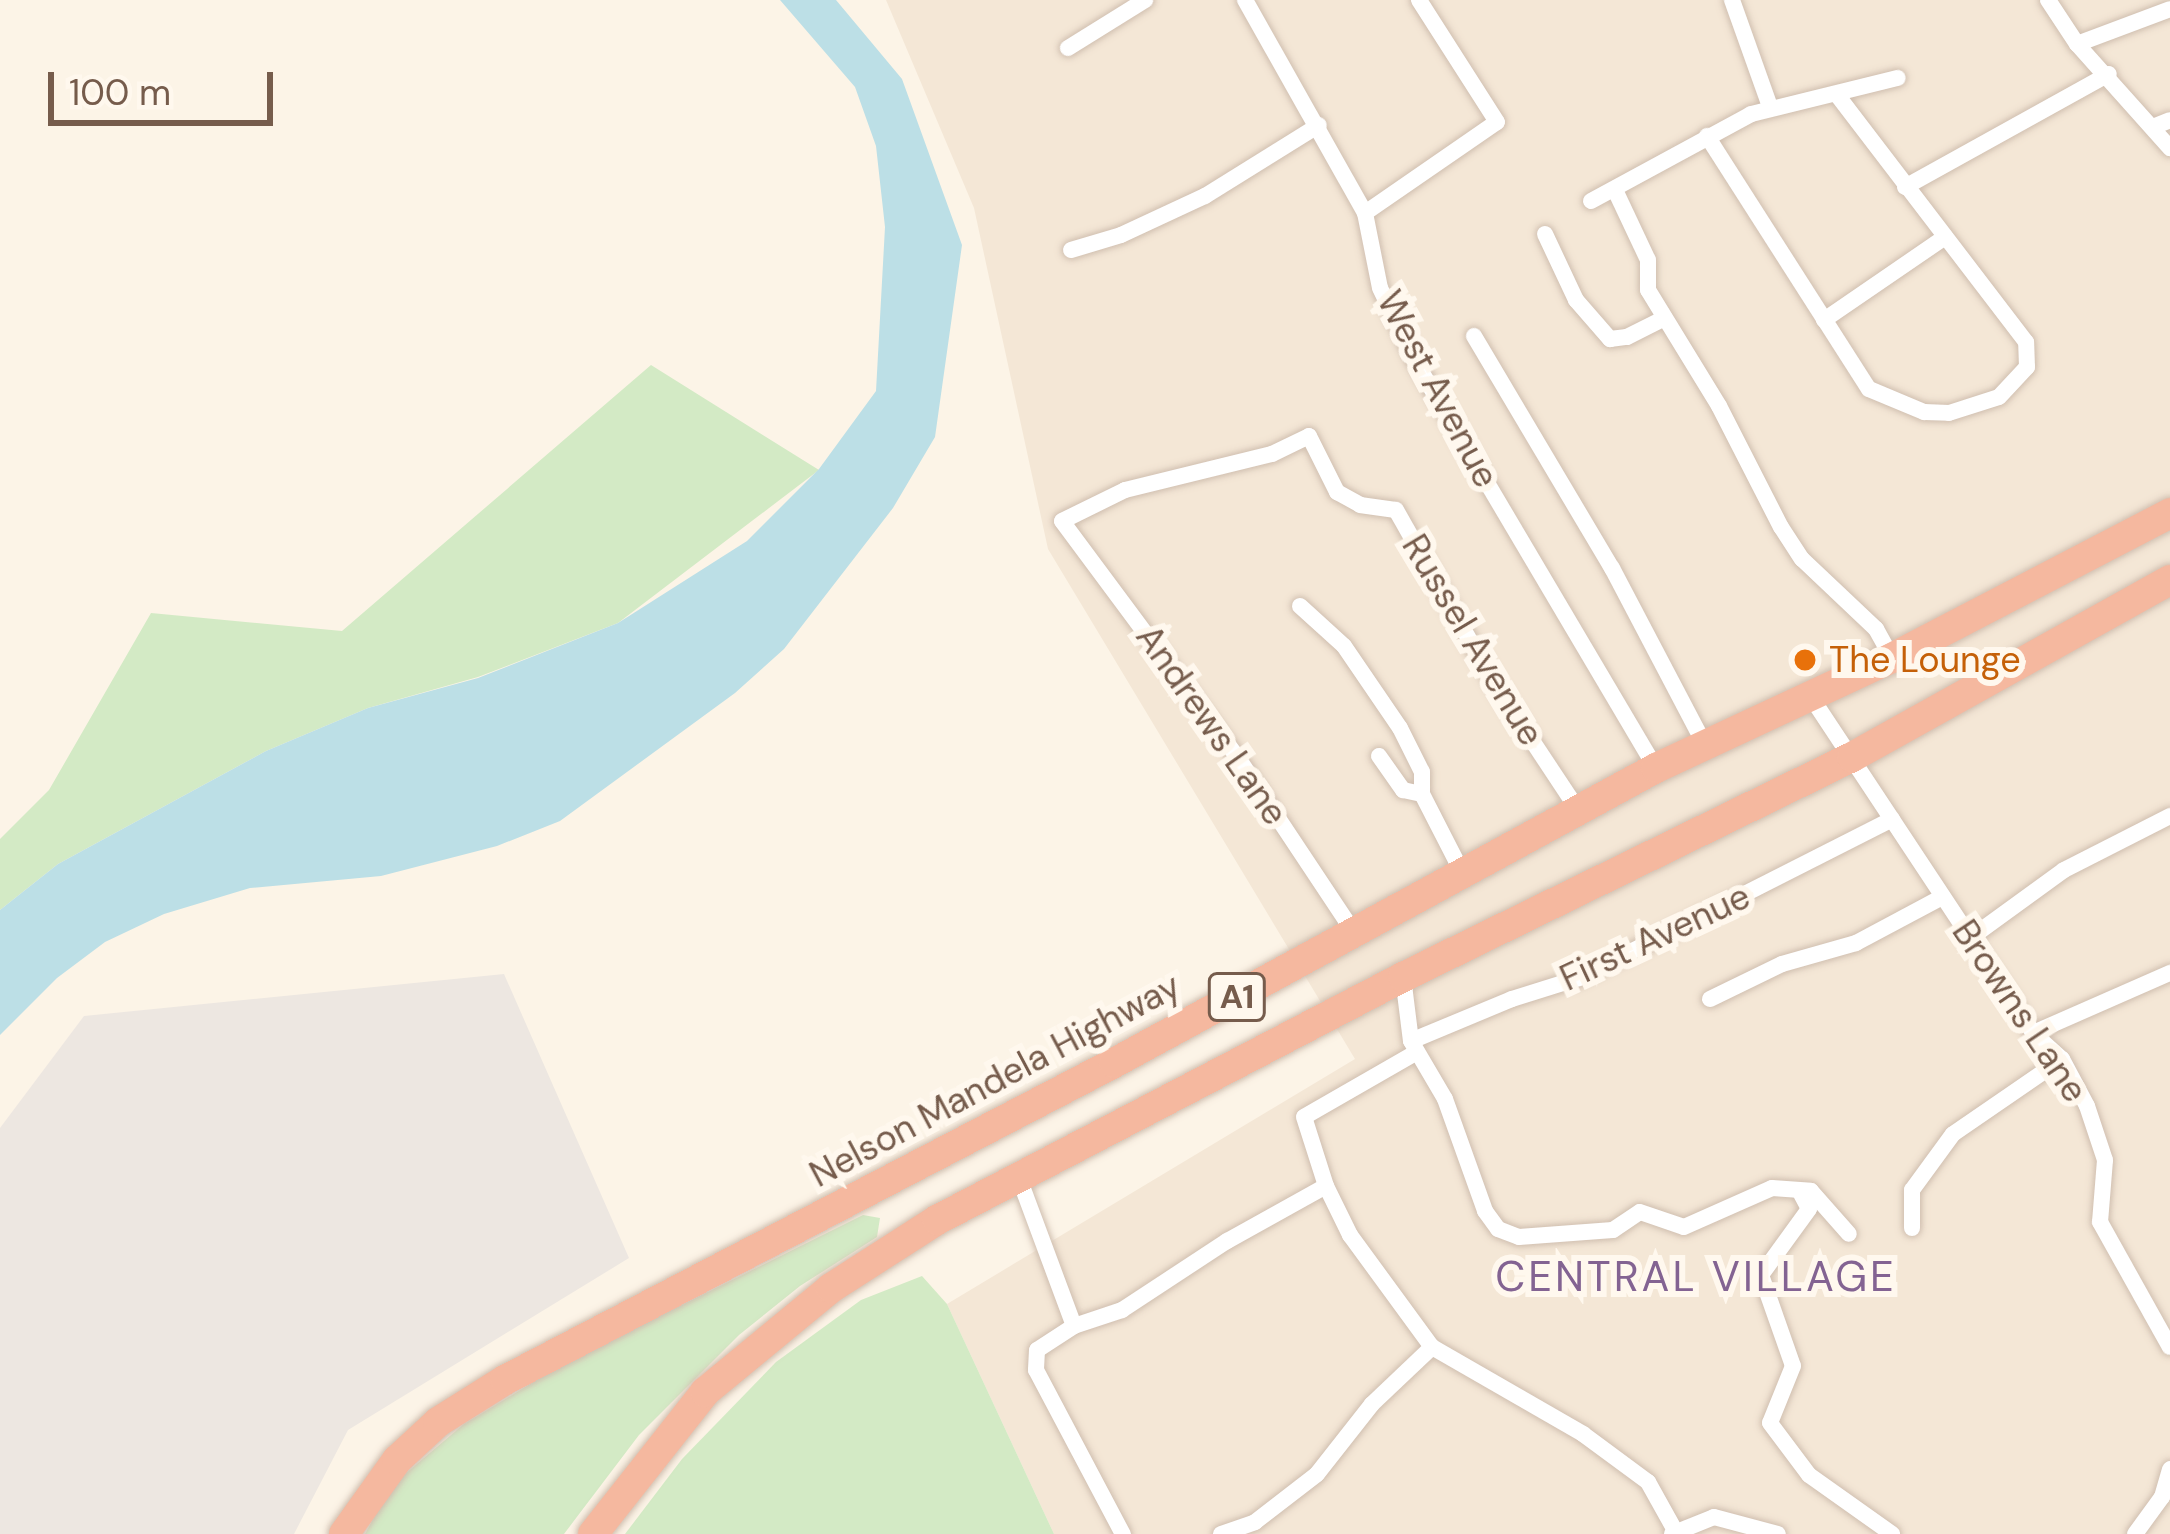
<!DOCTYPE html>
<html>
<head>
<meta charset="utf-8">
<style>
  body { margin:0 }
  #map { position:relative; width:2170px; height:1534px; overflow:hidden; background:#fcf4e7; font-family:"DM Sans",sans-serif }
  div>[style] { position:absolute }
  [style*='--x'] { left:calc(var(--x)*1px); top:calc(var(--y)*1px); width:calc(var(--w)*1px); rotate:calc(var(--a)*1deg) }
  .residential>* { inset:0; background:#f4e7d6 }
  .industrial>* { inset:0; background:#ede7e1 }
  .green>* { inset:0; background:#d3eac5 }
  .water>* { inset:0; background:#bcdfe6 }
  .roads { filter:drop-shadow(0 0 3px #d0bfb0) drop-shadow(0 0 3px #d0bfb0) }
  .street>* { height:16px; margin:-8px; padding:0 8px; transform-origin:8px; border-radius:8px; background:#fff }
  .highway>* { height:30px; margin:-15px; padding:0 15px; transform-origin:15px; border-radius:15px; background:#f5b89f }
  .dots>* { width:33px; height:33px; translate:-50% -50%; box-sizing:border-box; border:6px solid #fff8ee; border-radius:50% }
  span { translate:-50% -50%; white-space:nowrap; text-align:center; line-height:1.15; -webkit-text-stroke:12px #fff8ee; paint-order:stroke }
  .shield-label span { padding:3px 9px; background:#fff8ee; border:3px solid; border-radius:9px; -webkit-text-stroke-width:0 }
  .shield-label { font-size:33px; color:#765c4c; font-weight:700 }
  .street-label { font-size:36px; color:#765c4c }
  .food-label { font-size:36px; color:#c56008 }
  .left { translate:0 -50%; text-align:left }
  .quarter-label { font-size:42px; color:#836392; letter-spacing:3px }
  .scale { position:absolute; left:48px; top:72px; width:225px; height:54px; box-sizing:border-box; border:6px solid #765c4c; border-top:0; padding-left:15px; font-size:36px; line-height:42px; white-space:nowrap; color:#765c4c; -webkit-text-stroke:9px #fff8ee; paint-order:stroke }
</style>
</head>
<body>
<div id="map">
  <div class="residential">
    <i style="clip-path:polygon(886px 0,2170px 0,2170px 1534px,1054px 1534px,947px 1304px,1355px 1059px,1048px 549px,974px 208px)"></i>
  </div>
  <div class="industrial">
    <i style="clip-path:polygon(504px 974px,629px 1258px,348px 1430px,294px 1534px,0 1534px,0 1128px,84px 1016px)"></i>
  </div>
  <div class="green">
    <i style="clip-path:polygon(651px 365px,819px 470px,618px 623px,478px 677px,368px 708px,266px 751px,58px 864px,0 910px,0 839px,49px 790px,151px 613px,342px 631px)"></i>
    <i style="clip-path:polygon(863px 1215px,880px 1218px,877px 1237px,800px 1286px,739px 1335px,639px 1435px,564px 1534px,365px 1534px,391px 1486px,464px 1424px,565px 1363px)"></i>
    <i style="clip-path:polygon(922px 1276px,947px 1304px,1054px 1534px,625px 1534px,682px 1459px,776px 1362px,861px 1300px)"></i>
  </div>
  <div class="water">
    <i style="clip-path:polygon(780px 0,836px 0,902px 79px,962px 245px,935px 437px,893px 508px,784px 649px,735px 693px,560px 821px,497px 846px,381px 876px,250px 888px,164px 914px,105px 942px,57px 978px,0 1035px,0 910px,58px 864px,266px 751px,368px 708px,478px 678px,618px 623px,747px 541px,819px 469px,876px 391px,885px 227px,876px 146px,855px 87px)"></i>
  </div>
  <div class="roads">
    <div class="street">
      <i style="--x:1245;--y:0;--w:244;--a:60.6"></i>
      <i style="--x:1365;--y:213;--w:76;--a:78.7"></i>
      <i style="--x:1380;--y:288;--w:81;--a:64.4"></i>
      <i style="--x:1415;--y:361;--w:473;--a:59.4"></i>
      <i style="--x:1732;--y:0;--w:114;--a:70.4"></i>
      <i style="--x:2048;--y:0;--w:53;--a:56.6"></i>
      <i style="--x:2077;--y:44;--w:140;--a:48.2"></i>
      <i style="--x:2077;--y:44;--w:99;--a:-20.6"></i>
      <i style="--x:1068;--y:48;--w:91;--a:-31.9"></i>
      <i style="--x:2153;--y:127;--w:18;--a:-22"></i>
      <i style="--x:1707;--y:136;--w:300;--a:57.4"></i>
      <i style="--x:1869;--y:389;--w:60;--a:22.7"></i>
      <i style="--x:1924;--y:412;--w:25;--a:2"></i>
      <i style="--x:1949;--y:413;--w:52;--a:-17.7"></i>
      <i style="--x:1999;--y:397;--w:41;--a:-47"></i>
      <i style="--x:2027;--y:367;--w:25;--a:-92"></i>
      <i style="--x:2026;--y:342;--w:311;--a:-127.4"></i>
      <i style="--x:1905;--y:187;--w:233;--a:-29"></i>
      <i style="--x:1615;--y:190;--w:77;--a:64.8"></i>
      <i style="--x:1648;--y:260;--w:30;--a:90"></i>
      <i style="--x:1648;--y:290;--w:136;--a:58.5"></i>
      <i style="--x:1719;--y:406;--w:136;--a:62.9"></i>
      <i style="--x:1781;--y:527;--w:38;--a:57"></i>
      <i style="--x:1802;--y:559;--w:102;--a:43.4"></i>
      <i style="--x:1876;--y:629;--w:33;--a:61"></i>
      <i style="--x:1591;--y:201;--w:182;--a:-28.5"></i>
      <i style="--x:1751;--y:114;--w:151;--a:-13.8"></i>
      <i style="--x:1365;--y:213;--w:160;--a:-34.6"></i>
      <i style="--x:1497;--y:122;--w:145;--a:-122.6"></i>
      <i style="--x:1545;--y:234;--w:73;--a:64.8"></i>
      <i style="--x:1576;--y:300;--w:52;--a:48.9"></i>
      <i style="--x:1610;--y:339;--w:17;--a:-7"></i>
      <i style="--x:1627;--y:337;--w:42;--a:-26.6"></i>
      <i style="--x:1071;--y:250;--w:52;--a:-16.7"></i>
      <i style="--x:1121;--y:235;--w:93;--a:-24.9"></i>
      <i style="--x:1205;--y:196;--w:134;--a:-31.9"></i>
      <i style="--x:1824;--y:320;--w:147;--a:-34.4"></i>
      <i style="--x:1474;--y:336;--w:270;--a:59.3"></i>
      <i style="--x:1612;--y:568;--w:202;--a:62.3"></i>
      <i style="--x:1300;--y:606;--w:59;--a:42.3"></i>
      <i style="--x:1344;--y:646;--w:99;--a:55.7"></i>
      <i style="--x:1400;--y:728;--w:49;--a:63.4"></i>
      <i style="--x:1422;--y:772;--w:22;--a:90"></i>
      <i style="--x:1422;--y:794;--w:92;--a:62.9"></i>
      <i style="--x:1811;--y:697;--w:403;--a:56.5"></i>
      <i style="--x:2033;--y:1033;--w:39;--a:42"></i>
      <i style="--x:2062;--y:1059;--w:53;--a:62"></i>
      <i style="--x:2087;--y:1106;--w:57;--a:71.6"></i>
      <i style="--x:2105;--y:1160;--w:62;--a:94.6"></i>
      <i style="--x:2100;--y:1222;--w:143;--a:60.8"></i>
      <i style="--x:1379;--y:756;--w:42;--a:54.8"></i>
      <i style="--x:1403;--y:790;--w:19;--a:12"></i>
      <i style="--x:1355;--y:934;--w:211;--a:-123.6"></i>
      <i style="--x:1238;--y:758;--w:295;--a:-126.6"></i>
      <i style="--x:1062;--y:521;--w:70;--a:-26.2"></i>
      <i style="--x:1125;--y:490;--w:151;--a:-13.8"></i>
      <i style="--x:1272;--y:454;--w:41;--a:-25.9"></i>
      <i style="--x:1309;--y:436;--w:63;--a:63.4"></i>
      <i style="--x:1337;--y:492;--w:26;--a:29"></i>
      <i style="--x:1360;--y:505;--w:36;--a:8"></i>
      <i style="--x:1396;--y:510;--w:195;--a:60.5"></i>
      <i style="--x:1492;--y:680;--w:159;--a:56.5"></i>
      <i style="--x:1969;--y:939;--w:117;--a:-36"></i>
      <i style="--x:2064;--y:870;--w:119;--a:-27"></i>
      <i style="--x:1403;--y:977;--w:64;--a:82.9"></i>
      <i style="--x:1411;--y:1041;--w:67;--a:59.6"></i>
      <i style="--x:1445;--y:1099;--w:119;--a:70.3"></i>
      <i style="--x:1485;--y:1211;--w:22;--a:54"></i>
      <i style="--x:1498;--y:1229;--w:22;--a:21"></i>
      <i style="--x:1519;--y:1237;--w:94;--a:-4.3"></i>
      <i style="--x:1613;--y:1230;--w:32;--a:-34"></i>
      <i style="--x:1640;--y:1212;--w:46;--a:18.8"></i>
      <i style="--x:1684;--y:1227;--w:96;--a:-23.9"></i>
      <i style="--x:1772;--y:1188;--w:39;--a:4"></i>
      <i style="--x:1811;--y:1191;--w:57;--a:48.5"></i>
      <i style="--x:1710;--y:999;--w:80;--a:-25.9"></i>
      <i style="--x:1782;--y:964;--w:77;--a:-15.8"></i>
      <i style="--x:1856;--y:943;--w:98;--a:-28.1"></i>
      <i style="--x:2033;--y:1033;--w:150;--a:-23.7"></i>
      <i style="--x:1411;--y:1041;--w:109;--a:-22.6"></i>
      <i style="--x:1512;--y:999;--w:70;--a:-17.4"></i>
      <i style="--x:1579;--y:978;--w:351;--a:-26.9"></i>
      <i style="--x:1417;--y:1052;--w:130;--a:150.1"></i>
      <i style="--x:1304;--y:1117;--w:72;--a:72.3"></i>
      <i style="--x:1326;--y:1186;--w:55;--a:63.9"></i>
      <i style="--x:1350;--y:1235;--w:139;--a:53.8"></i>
      <i style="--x:1432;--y:1347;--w:174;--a:29.9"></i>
      <i style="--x:1583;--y:1434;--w:81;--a:36.4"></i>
      <i style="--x:1648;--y:1482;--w:60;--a:60.9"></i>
      <i style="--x:1019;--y:1178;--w:158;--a:69.6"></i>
      <i style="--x:1074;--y:1326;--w:44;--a:147"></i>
      <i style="--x:1037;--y:1350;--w:20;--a:93"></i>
      <i style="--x:1036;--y:1370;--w:186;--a:62.1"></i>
      <i style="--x:1800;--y:1192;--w:19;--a:62"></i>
      <i style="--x:1809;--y:1209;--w:82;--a:126"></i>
      <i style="--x:1761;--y:1275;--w:96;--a:70.6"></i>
      <i style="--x:1793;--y:1366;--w:61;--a:112"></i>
      <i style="--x:1770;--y:1423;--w:65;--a:53.1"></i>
      <i style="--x:1809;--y:1475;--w:102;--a:35.4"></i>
      <i style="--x:1912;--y:1228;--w:38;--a:-90"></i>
      <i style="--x:1912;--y:1190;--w:69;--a:-53.8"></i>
      <i style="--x:1953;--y:1134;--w:132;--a:-34.5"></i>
      <i style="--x:1074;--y:1326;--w:51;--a:-18.4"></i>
      <i style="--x:1122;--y:1310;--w:126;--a:-33.3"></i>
      <i style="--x:1227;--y:1241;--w:113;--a:-29.1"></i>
      <i style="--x:1221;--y:1534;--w:36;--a:-19"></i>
      <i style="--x:1255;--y:1522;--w:78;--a:-37.7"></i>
      <i style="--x:1317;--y:1474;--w:89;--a:-51.8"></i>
      <i style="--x:1372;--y:1404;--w:83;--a:-43.5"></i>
      <i style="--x:1672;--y:1534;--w:45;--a:-22"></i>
      <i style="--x:1714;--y:1517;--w:66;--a:14.9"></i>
      <i style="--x:2135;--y:1534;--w:46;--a:-53.9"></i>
      <i style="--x:2162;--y:1497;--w:29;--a:-74"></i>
    </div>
    <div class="highway">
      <i style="--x:344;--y:1534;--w:91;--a:-54.4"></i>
      <i style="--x:397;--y:1460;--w:56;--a:-42.8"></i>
      <i style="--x:438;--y:1422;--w:79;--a:-32.1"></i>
      <i style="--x:505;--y:1380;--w:687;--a:-27.5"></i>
      <i style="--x:1114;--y:1063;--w:617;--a:-28.56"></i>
      <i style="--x:1656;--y:768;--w:260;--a:-25"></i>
      <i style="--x:1892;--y:658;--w:314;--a:-27.5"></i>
      <i style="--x:593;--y:1534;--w:181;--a:-51.7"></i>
      <i style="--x:705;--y:1392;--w:163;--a:-39.5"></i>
      <i style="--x:831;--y:1288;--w:126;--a:-32.7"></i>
      <i style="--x:937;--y:1220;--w:526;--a:-27.54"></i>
      <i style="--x:1403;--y:977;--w:500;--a:-26.1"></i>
      <i style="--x:1852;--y:757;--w:364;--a:-29.1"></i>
    </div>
  </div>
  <div class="dots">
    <i style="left:1805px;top:660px;background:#e8710a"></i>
  </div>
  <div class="shield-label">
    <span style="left:1237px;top:997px">A1</span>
  </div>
  <div class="street-label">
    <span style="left:1438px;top:389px;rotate:62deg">West Avenue</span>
    <span style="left:1473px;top:640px;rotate:59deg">Russel Avenue</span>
    <span style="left:1212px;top:725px;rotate:55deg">Andrews Lane</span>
    <span style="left:1655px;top:937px;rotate:-25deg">First Avenue</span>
    <span style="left:2020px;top:1011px;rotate:56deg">Browns Lane</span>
    <span style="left:995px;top:1080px;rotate:-28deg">Nelson Mandela Highway</span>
  </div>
  <div class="food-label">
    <span class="left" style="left:1829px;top:660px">The Lounge</span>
  </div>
  <div class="quarter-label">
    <span style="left:1696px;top:1277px">CENTRAL VILLAGE</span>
  </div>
  <div class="scale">100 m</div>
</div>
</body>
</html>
